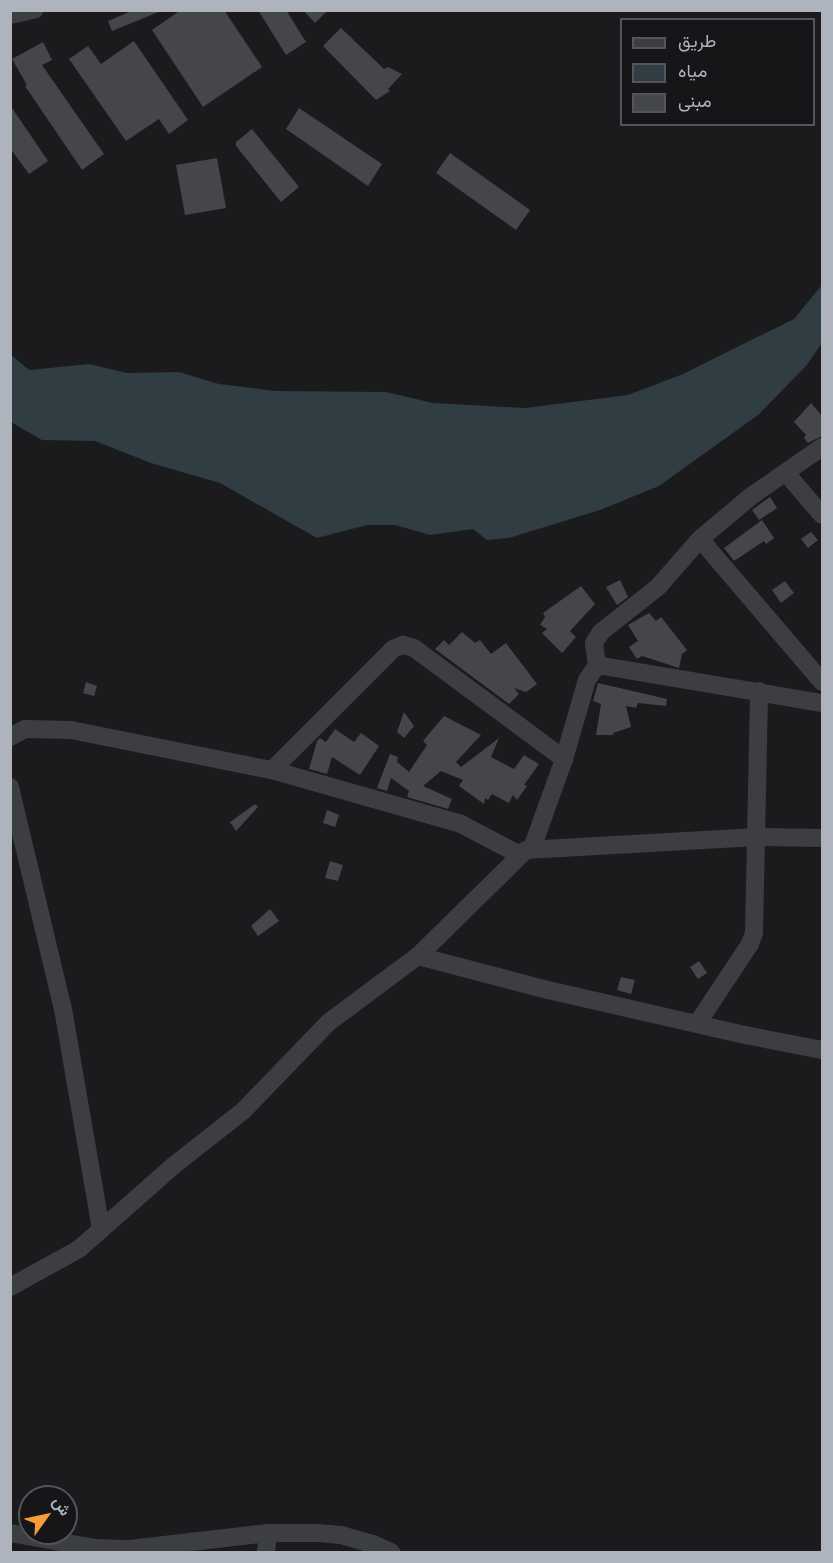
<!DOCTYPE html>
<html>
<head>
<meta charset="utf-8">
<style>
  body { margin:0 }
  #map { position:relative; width:833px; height:1563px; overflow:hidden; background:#1b1b1d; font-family:"Public Sans",Vazirmatn,sans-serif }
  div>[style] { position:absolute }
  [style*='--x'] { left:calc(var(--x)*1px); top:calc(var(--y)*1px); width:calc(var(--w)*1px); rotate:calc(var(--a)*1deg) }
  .water>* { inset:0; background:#303d42 }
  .building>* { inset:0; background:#45464a }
  .minor>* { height:18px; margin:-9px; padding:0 9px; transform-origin:9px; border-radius:9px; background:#3c3e42 }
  span { translate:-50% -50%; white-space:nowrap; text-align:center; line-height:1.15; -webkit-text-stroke:6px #161618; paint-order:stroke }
  .frame { position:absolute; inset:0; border:12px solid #adb4bd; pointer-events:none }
  .legend { position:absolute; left:620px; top:18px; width:195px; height:108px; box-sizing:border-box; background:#161618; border:2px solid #52555a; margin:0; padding:8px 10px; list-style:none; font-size:18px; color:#adb4bd }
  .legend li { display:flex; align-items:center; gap:12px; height:30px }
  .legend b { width:30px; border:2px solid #52555a }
  .north { position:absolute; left:18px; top:1485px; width:60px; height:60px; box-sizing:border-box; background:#161618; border:2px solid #52555a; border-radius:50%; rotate:57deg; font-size:16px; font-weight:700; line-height:24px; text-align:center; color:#adb4bd }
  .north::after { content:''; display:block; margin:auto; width:21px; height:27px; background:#f69d3a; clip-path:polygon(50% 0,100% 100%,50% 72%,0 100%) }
</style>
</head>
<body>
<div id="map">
  <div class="water">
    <i style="clip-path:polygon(822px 285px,822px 343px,806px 366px,758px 415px,659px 486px,600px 510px,509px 538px,487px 540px,473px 529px,430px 535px,395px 525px,367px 525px,317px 538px,220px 483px,151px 463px,95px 441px,42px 440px,11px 422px,11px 355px,29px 370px,89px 364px,127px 373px,179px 372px,219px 384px,276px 391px,386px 392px,433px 403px,525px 408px,628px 395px,683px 374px,794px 319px)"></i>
  </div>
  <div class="building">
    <i style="clip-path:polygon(134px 10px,161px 11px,112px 31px,108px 21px)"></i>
    <i style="clip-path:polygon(181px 10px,224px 10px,262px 67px,203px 107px,152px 30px)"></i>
    <i style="clip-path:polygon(258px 10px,286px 10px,306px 42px,286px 55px)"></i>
    <i style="clip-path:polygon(303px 10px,328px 10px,315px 23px)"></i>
    <i style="clip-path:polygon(341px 28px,384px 69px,388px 67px,402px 74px,388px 89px,390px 91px,376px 100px,323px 46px)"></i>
    <i style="clip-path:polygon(134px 41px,188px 120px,169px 134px,159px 119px,126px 141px,69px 59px,88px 46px,101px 64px)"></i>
    <i style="clip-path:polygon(43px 42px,52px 60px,42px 65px,104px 154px,82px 170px,25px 86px,27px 85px,12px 59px)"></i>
    <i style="clip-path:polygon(10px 105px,48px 161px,29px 174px,10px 148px)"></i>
    <i style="clip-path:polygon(299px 108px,382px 164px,368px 186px,286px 129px)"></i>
    <i style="clip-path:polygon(252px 129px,299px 187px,281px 202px,236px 146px,236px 142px)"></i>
    <i style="clip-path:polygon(450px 153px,530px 210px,516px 230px,436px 173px)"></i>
    <i style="clip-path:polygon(217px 158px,226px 208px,185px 215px,176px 165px)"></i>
    <i style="clip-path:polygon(811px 403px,822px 416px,822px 436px,808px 443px,804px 438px,806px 435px,794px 422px)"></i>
    <i style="clip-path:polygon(770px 497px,777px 508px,759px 520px,752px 510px)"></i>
    <i style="clip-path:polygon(762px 520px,774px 538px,766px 544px,764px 541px,734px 561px,724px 548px)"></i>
    <i style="clip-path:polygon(811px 532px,818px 540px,808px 548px,801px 539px)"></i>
    <i style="clip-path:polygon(620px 580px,628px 597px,617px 605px,606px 587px)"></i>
    <i style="clip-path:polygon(785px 581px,794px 593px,781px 603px,772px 590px)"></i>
    <i style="clip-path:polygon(581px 586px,595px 604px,570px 631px,576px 637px,562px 653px,542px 633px,547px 629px,540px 625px,545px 617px,543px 613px)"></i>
    <i style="clip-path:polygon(649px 613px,656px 621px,661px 617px,687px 650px,682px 654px,679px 668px,642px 656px,637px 659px,629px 647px,638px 641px,628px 625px)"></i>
    <i style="clip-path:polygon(462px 632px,475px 643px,480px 640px,491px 654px,506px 643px,537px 684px,526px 692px,514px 688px,519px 694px,509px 704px,435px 649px,444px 640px,449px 645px)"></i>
    <i style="clip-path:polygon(86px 682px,97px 686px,94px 696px,83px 693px)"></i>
    <i style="clip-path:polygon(598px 683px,667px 699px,666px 706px,638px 703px,636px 708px,626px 706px,631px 727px,613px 733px,614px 735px,596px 735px,601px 704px,593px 701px)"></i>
    <i style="clip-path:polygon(404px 712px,414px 726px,404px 738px,397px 732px)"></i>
    <i style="clip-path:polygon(444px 716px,481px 735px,456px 762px,461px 767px,499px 738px,491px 757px,514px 769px,524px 755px,539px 764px,524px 785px,527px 786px,517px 800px,513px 795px,509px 803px,492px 794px,488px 800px,485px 798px,484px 804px,459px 786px,463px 780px,441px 771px,423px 786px,452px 799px,448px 809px,407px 797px,409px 791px,391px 778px,387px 791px,377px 788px,390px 754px,398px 757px,397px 762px,409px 772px,427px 745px,423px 741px)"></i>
    <i style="clip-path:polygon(335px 729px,354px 742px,361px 733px,379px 746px,360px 775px,332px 757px,327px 774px,309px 769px,317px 741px,320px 738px,326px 742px)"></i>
    <i style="clip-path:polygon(255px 804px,258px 807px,236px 831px,230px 822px)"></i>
    <i style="clip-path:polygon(327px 810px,339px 815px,335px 827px,323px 823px)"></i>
    <i style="clip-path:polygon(330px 861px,343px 865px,338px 881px,325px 878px)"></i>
    <i style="clip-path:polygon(270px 909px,279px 921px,258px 936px,251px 926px)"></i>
    <i style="clip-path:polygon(699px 961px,707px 973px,698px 979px,690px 967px)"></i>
    <i style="clip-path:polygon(621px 977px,635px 980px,631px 994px,617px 990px)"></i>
  </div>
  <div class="minor">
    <i style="--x:10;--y:15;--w:25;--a:-12"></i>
    <i style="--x:786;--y:473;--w:55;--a:49.4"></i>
    <i style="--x:700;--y:539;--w:188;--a:49.5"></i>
    <i style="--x:597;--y:665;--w:228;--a:9.6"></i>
    <i style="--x:10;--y:737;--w:17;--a:-28"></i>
    <i style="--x:25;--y:729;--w:46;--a:1.2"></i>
    <i style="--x:71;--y:730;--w:205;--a:11.3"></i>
    <i style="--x:272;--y:770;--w:197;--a:15.9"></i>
    <i style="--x:461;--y:824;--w:67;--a:27.7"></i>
    <i style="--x:272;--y:770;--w:171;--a:-45"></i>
    <i style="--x:393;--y:649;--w:11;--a:-22"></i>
    <i style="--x:403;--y:645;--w:11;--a:15"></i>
    <i style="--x:414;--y:648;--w:187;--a:36.5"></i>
    <i style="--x:10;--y:787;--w:228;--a:76.6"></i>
    <i style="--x:63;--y:1009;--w:224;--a:80.2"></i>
    <i style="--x:532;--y:848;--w:95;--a:-70.2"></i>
    <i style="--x:564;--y:759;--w:82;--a:-73.8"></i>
    <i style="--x:587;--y:680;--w:18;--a:-56"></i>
    <i style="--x:597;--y:665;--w:22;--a:-98"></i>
    <i style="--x:594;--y:643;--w:13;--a:-58"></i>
    <i style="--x:601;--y:632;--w:73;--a:-38.3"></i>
    <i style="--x:658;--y:587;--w:64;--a:-48.8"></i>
    <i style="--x:700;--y:539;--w:65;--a:-40"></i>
    <i style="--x:750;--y:497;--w:88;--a:-34.8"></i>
    <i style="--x:418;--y:956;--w:134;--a:14.7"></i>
    <i style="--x:548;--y:990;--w:202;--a:12.9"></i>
    <i style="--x:745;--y:1035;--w:78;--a:11"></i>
    <i style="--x:697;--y:1024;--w:96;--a:-56.5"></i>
    <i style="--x:750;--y:944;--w:12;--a:-70"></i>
    <i style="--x:754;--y:933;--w:242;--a:-88.8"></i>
    <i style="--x:10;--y:1287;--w:79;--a:-28.8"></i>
    <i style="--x:79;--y:1249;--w:125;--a:-41.4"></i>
    <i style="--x:173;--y:1166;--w:89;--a:-38.2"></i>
    <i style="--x:243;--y:1111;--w:124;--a:-46"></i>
    <i style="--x:329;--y:1022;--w:111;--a:-36.6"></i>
    <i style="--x:418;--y:956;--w:151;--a:-44.5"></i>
    <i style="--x:526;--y:850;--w:231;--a:-3.2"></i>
    <i style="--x:757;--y:837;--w:65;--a:0.9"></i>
    <i style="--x:10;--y:1533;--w:85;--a:10.1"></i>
    <i style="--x:94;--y:1548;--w:36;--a:2"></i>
    <i style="--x:130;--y:1549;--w:139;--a:-6.6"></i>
    <i style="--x:268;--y:1533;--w:50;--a:0"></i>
    <i style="--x:318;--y:1533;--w:23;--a:5"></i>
    <i style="--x:341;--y:1535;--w:33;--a:16"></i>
    <i style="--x:373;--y:1544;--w:20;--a:24"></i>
    <i style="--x:266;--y:1552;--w:19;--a:-84"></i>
  </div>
  <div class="frame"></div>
  <ul class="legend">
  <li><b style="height:8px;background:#3c3e42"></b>طريق</li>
  <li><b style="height:16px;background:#303d42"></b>مياه</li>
  <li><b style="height:16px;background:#45464a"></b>مبنى</li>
  </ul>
  <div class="north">ش</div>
</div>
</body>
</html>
